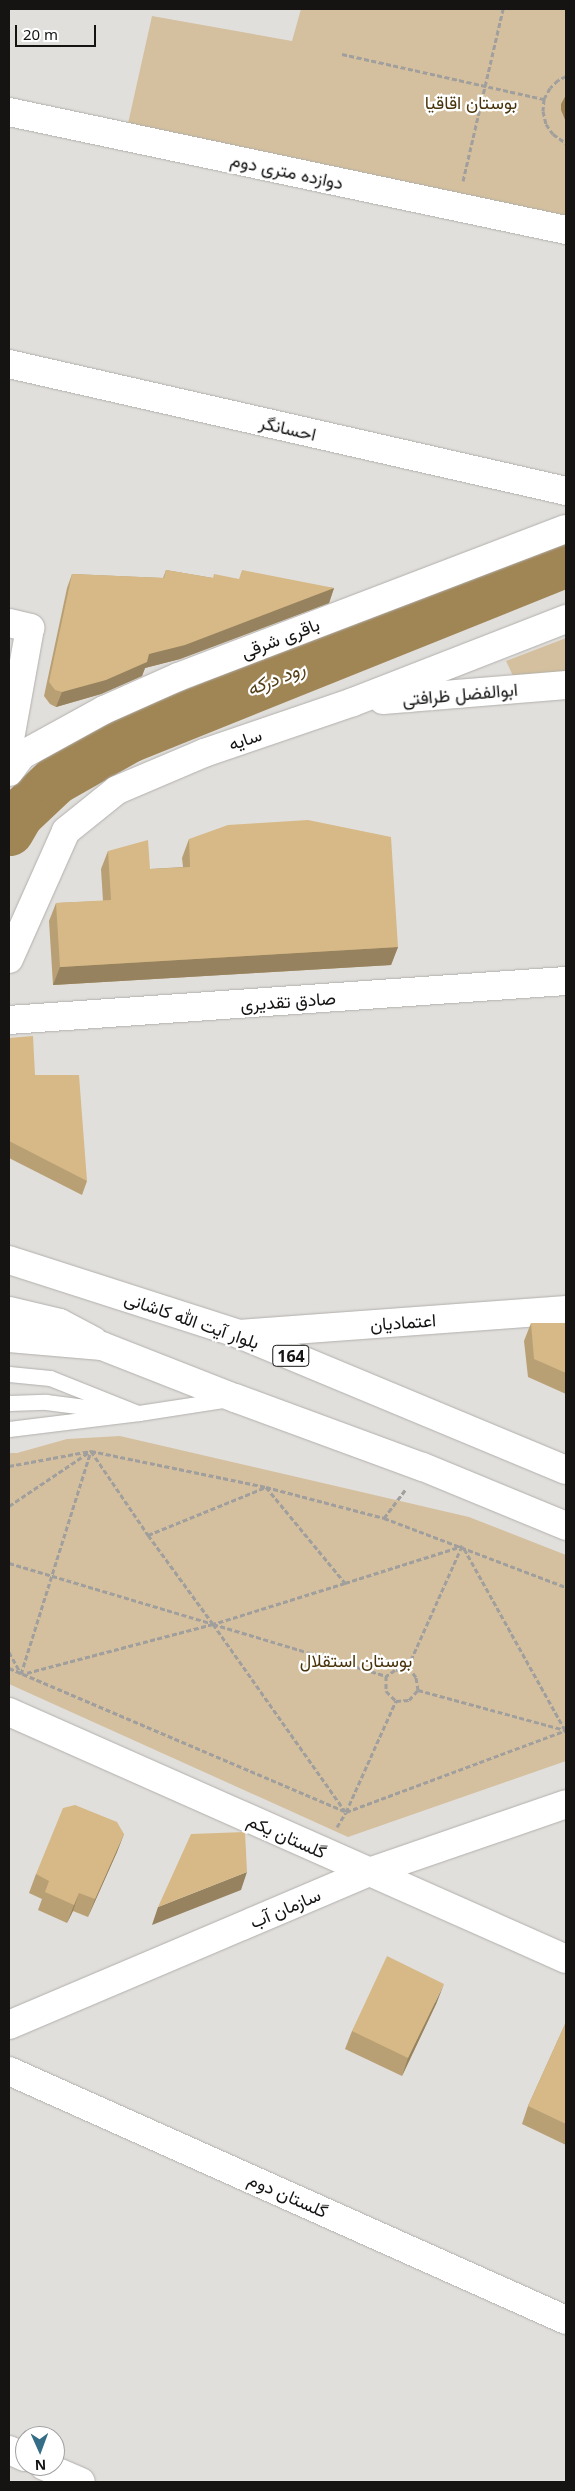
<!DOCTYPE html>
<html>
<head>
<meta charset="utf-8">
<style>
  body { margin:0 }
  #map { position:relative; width:575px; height:2491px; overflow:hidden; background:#e1dfdc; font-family:"Noto Sans",Vazirmatn,sans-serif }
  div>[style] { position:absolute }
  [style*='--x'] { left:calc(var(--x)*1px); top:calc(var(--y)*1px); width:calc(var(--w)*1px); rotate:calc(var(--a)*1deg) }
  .green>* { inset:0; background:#d4c09e }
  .water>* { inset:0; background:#a08555 }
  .river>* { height:49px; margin:-24.5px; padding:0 24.5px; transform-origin:24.5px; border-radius:24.5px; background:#a08555 }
  .path>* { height:3px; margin-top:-1.5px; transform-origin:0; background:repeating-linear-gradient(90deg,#a19f9d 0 5px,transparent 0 7.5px) }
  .roads { filter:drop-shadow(0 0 1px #b1afac) drop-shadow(0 0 1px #b1afac) }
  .service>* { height:15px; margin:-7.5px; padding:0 7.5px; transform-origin:7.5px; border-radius:7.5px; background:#fff }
  .minor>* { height:28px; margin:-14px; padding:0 14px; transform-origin:14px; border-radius:14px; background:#fff }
  .secondary>* { height:28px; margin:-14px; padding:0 14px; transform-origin:14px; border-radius:14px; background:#fff }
  .primary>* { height:28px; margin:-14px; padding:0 14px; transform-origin:14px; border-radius:14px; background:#fff }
  .wall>* { inset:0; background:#b89f74 }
  .shaded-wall>* { inset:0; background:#96825e }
  .building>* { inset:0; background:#d6b987 }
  span { translate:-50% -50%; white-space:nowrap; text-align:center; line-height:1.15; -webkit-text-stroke:4.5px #fff; paint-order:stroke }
  .shield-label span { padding:1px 4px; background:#fff; border:1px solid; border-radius:4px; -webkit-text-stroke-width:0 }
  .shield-label { font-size:16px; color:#151413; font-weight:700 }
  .park-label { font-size:18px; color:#49340b }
  .street-label { font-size:18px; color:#151413 }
  .water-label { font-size:19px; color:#543f18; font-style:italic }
  .frame { position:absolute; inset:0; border:10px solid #151413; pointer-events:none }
  .north { position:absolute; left:15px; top:2426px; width:50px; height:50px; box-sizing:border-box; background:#fff; border:1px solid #a1a1a1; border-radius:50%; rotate:178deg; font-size:14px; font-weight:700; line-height:20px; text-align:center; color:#151413 }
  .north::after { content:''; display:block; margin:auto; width:18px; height:22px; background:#356d87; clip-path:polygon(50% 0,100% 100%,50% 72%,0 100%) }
  .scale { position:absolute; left:15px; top:25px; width:81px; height:22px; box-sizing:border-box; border:2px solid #151413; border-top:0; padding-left:6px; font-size:15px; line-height:18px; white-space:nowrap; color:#151413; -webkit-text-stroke:4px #fff; paint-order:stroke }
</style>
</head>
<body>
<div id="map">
  <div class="green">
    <i style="clip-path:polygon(301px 9px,566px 9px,566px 217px,127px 128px,152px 16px,292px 41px)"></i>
    <i style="clip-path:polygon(566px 638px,566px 673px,514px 678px,506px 661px)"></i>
    <i style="clip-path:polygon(120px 1436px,469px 1517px,566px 1555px,566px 1761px,348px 1837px,9px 1684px,9px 1453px,17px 1453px,67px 1439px)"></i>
  </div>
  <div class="water">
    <i style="clip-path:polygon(566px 95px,566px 122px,561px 110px,561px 104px)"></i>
  </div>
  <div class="river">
    <i style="--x:9;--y:831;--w:20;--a:-60"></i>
    <i style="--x:19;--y:814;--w:50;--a:-43.4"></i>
    <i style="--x:55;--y:780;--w:85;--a:-29.6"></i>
    <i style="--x:129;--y:738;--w:471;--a:-21.9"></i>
  </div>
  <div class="path">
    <i style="--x:342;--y:54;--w:207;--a:12.6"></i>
    <i style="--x:566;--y:76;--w:9;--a:153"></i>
    <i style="--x:558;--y:80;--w:11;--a:135"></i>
    <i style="--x:550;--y:88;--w:13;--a:119"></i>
    <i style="--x:544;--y:99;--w:12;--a:95"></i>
    <i style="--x:543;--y:111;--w:13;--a:77"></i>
    <i style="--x:546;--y:124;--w:12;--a:55"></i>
    <i style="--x:553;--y:134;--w:16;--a:35"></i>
    <i style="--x:463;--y:181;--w:177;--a:-76.9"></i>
    <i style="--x:9;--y:1466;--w:83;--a:-10.4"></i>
    <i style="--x:91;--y:1451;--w:179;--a:11.6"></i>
    <i style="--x:266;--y:1487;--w:122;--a:14.7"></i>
    <i style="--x:384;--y:1518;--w:195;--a:20.8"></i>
    <i style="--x:9;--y:1506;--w:99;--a:-33.9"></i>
    <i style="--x:91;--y:1451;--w:102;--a:55.8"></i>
    <i style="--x:148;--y:1535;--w:127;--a:-22.1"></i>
    <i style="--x:266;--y:1487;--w:124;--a:50.5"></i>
    <i style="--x:345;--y:1583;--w:138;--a:162.7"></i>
    <i style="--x:213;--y:1624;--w:110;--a:-126.1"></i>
    <i style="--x:384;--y:1518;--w:36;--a:-53"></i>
    <i style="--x:9;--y:1563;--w:213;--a:16.6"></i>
    <i style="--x:213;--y:1624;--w:197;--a:165.3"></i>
    <i style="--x:345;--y:1583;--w:123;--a:-17.5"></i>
    <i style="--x:462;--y:1546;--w:133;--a:114.1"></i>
    <i style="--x:408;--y:1667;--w:13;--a:167"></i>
    <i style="--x:395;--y:1670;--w:11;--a:146"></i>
    <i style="--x:386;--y:1676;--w:15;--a:90"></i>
    <i style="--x:386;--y:1691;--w:14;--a:45"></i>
    <i style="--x:396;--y:1701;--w:13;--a:-4"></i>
    <i style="--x:409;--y:1700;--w:13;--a:-48"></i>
    <i style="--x:418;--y:1690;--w:13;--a:-99"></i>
    <i style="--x:416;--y:1677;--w:13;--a:-129"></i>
    <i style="--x:213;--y:1624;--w:229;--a:54.8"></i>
    <i style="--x:213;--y:1624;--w:181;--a:16.7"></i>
    <i style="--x:9;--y:1652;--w:25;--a:61"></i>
    <i style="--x:21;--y:1674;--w:234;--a:-72.6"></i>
    <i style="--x:9;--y:1668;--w:366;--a:23.1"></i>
    <i style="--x:346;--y:1812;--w:235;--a:-20.4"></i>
    <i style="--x:418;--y:1690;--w:152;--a:15.2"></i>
    <i style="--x:565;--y:1730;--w:210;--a:-119.1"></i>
    <i style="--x:337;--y:1827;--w:17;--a:-59"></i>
    <i style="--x:346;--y:1812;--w:122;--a:-65.8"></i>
  </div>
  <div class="roads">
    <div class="service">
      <i style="--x:9;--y:1374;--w:41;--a:5.6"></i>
      <i style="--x:50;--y:1378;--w:95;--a:21.7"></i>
      <i style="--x:9;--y:1403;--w:37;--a:-2"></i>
      <i style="--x:46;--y:1402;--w:71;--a:7.3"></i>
      <i style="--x:9;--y:1429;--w:131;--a:-7"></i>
      <i style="--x:139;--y:1413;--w:91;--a:-8.8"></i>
    </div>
    <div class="minor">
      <i style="--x:9;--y:112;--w:569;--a:11.96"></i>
      <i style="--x:9;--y:364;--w:571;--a:12.84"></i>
      <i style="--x:9;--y:623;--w:22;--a:13"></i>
      <i style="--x:30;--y:628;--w:119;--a:100.2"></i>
      <i style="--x:383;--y:700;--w:184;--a:-4.7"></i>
      <i style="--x:9;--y:772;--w:21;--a:-53"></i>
      <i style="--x:22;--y:755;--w:94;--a:-28.8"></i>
      <i style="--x:104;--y:710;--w:81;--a:-24"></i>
      <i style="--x:178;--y:677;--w:415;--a:-20.9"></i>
      <i style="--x:9;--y:959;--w:140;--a:-66"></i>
      <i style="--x:66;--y:831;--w:65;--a:-38.8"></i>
      <i style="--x:117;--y:790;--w:95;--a:-23"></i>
      <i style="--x:204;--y:753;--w:157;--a:-18.9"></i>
      <i style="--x:353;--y:702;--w:229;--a:-21.3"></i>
      <i style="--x:9;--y:1020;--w:558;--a:-4.01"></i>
      <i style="--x:239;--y:1334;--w:328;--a:-4.2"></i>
      <i style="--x:9;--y:1712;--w:609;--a:23.91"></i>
      <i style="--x:9;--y:2071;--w:610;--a:24.09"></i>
      <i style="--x:9;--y:2450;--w:17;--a:24"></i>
      <i style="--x:44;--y:2466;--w:40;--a:23.4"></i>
    </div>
    <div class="secondary">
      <i style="--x:9;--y:2025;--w:391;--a:-23"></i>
      <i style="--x:369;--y:1872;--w:208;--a:-19"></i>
    </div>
    <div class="primary">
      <i style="--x:9;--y:1260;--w:242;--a:17.8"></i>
      <i style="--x:239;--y:1334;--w:354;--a:22.6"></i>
      <i style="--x:9;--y:1311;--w:52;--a:13.2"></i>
      <i style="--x:60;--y:1323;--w:38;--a:28"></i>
      <i style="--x:9;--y:1338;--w:93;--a:4.9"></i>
      <i style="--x:102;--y:1346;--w:143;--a:21.4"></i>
      <i style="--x:235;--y:1398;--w:200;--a:20.2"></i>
      <i style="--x:423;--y:1467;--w:155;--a:22.4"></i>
    </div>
  </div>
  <div class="wall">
    <i style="clip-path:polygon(166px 570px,213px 578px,238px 579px,334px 588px,329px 603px,180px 659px,145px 668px,142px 676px,101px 694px,56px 707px,50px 704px,44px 696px,67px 588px,72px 574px,163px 578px)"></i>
    <i style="clip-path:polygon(189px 839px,398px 947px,391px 965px,53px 985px,49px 921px,56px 903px,103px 901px,101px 869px,108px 851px,150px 869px,183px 867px,182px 858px)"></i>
    <i style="clip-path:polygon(9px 1038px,35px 1075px,87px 1181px,82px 1195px,9px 1158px)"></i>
    <i style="clip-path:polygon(531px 1323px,566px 1323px,566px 1394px,528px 1377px,524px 1341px)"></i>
    <i style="clip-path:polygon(124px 1834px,117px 1852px,88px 1917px,73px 1911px,67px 1923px,38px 1910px,42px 1899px,29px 1893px,36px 1874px)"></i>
    <i style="clip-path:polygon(437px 2002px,402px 2076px,345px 2049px,352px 2031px)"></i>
    <i style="clip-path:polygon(566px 2022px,566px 2145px,522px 2124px,528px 2106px)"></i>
  </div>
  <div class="shaded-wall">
    <i style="clip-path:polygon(334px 588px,329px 603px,180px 659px,145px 668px,142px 676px,101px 694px,56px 707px,62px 692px,149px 654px)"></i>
    <i style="clip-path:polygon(398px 947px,391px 965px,53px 985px,60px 967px)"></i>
    <i style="clip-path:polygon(124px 1834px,117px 1852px,88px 1917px,95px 1899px)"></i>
    <i style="clip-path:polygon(247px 1872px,241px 1890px,152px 1925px,158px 1907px)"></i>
    <i style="clip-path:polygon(79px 1893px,73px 1911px,67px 1923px,74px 1905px)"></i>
    <i style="clip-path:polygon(444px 1984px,437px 2002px,402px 2076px,408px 2058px)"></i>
  </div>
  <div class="building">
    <i style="clip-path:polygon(166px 570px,213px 578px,214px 574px,239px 579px,242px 570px,334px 588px,185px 645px,149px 654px,147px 662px,106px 680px,62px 692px,55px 690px,49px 682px,72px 574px,164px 578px)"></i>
    <i style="clip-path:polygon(308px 820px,391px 837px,398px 947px,60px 967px,56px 903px,111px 900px,108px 851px,148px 840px,150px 869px,190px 867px,189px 839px,228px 825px)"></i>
    <i style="clip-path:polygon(33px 1036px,35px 1075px,79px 1075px,87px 1181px,9px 1141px,9px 1038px)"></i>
    <i style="clip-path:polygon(531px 1323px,566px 1323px,566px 1373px,534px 1359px)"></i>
    <i style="clip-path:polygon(75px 1805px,117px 1822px,124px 1834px,95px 1899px,79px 1893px,74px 1905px,45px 1892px,49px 1881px,36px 1874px,63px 1808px)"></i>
    <i style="clip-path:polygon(245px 1832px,247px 1872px,158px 1907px,191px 1834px)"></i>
    <i style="clip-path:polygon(387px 1956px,444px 1984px,408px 2058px,352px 2031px)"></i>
    <i style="clip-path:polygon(566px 2022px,566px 2124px,528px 2106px)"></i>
  </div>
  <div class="shield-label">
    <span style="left:291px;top:1356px">164</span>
  </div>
  <div class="park-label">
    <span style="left:471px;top:102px">بوستان اقاقیا</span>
    <span style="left:356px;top:1660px">بوستان استقلال</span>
  </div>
  <div class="street-label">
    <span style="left:287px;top:171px;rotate:12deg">دوازده متری دوم</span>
    <span style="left:288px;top:428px;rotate:13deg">احسانگر</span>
    <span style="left:280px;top:638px;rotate:-21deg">باقری شرقی</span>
    <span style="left:460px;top:694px;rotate:-5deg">ابوالفضل ظرافتی</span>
    <span style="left:245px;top:739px;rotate:-19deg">سایه</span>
    <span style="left:288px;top:1001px;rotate:-4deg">صادق تقدیری</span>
    <span style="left:192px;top:1320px;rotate:19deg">بلوار آیت الله کاشانی</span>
    <span style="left:403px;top:1322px;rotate:-4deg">اعتمادیان</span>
    <span style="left:287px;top:1836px;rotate:24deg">گلستان یکم</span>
    <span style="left:285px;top:1908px;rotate:-23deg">سازمان آب</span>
    <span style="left:288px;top:2195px;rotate:24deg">گلستان دوم</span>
  </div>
  <div class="water-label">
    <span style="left:276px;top:679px;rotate:-22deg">رود درکه</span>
  </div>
  <div class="frame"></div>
  <div class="north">N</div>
  <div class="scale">20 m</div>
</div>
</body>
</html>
